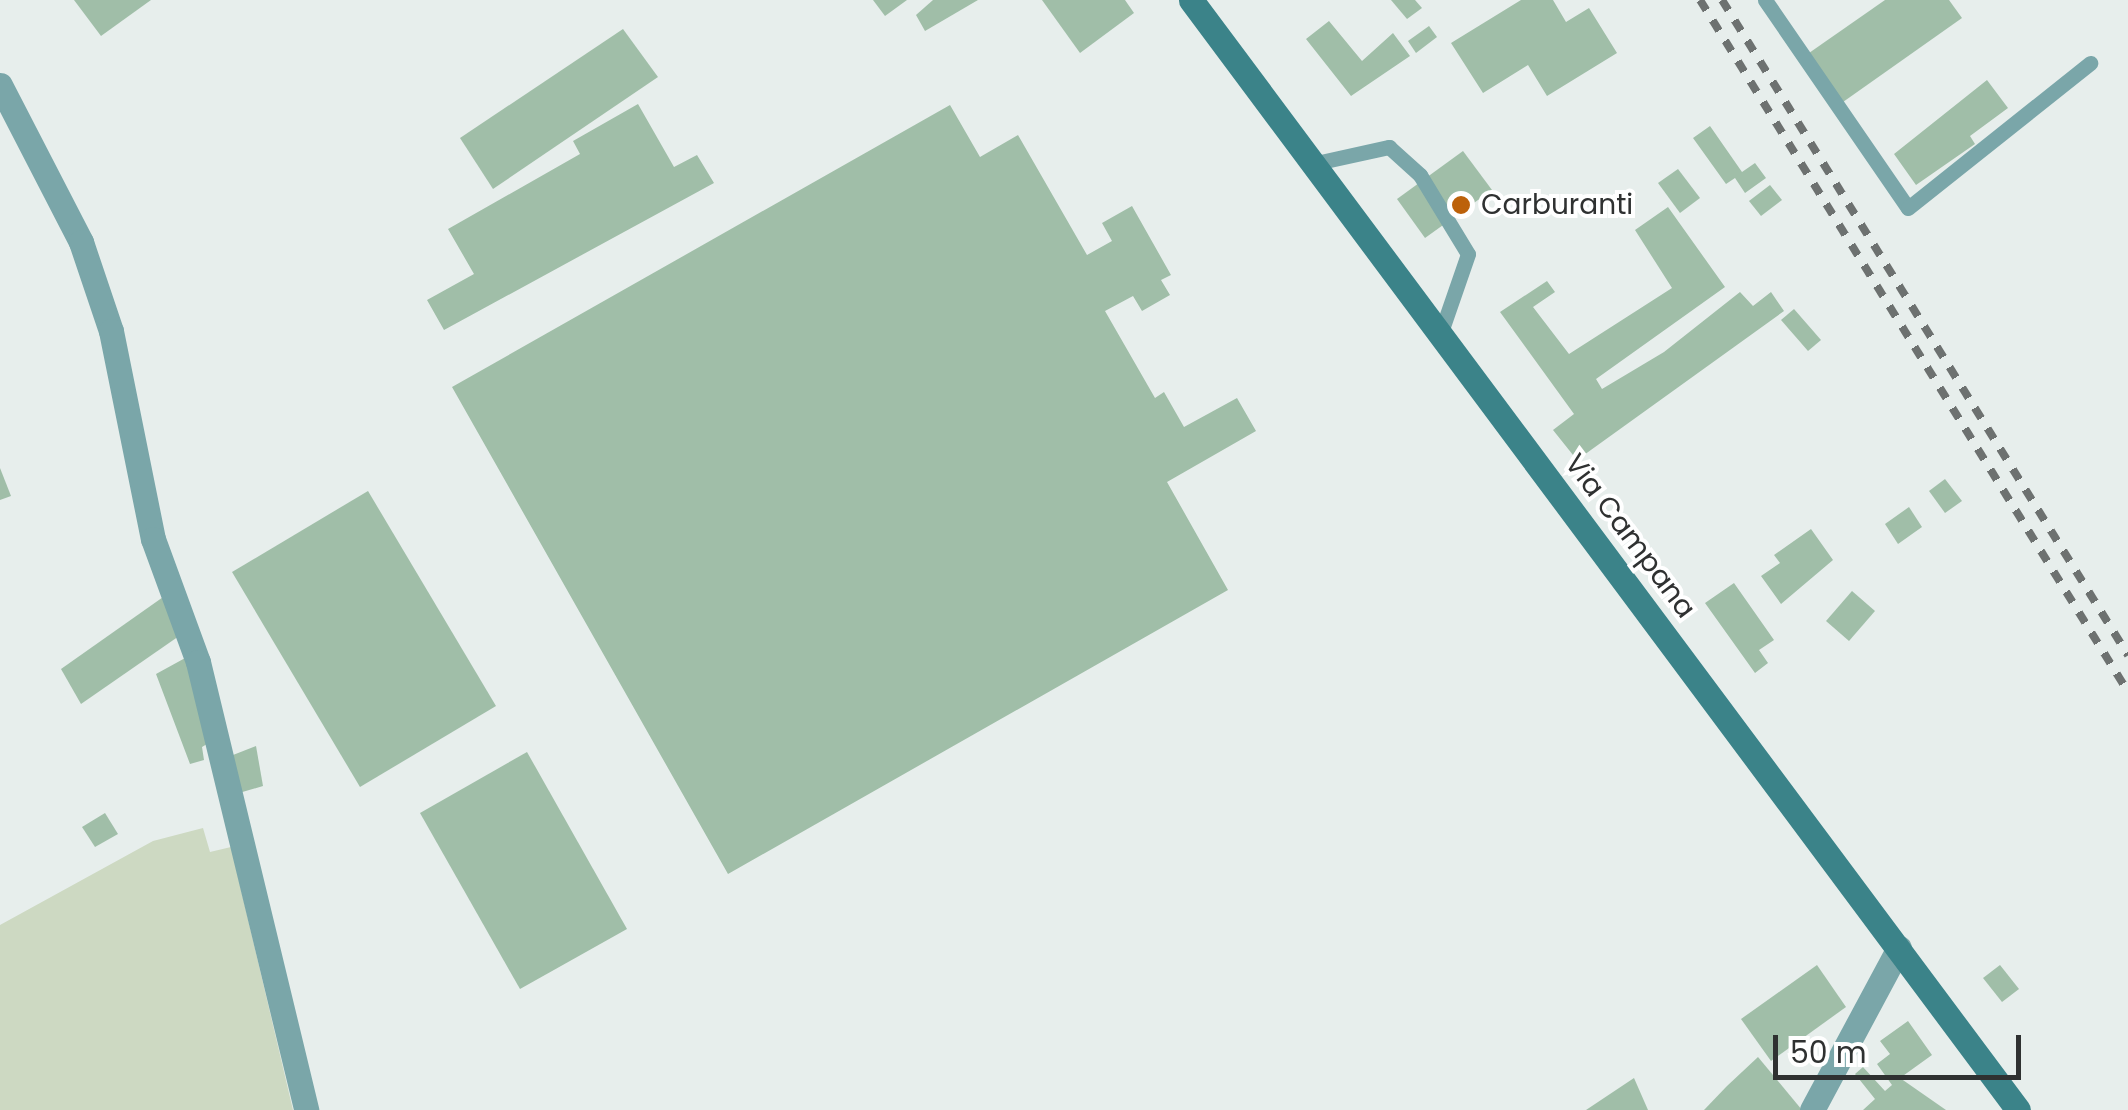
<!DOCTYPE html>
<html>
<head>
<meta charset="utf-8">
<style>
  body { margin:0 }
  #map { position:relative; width:2128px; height:1110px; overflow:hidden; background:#e7eeec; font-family:Poppins,sans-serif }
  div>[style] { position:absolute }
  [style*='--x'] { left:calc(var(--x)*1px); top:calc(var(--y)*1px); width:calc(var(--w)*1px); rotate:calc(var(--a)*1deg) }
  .green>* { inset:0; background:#cdd9c2 }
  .building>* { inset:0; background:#a0bea8 }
  .lane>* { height:15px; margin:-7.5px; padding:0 7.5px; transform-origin:7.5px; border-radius:7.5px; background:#7aa6a9 }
  .street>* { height:25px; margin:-12.5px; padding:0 12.5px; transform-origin:12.5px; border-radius:12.5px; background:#7aa6a9 }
  .secondary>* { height:25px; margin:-12.5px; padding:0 12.5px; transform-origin:12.5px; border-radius:12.5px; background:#3b8389 }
  .rail>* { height:8px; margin-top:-4px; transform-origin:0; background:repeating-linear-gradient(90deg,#6d7170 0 12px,transparent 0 24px) }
  .dots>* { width:28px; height:28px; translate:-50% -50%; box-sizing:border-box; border:5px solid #fff; border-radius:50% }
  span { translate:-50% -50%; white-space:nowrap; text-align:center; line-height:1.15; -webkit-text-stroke:8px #fff; paint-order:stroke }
  .poi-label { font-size:28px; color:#2f3131 }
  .left { translate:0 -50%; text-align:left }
  .street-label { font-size:28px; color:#2f3131 }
  .scale { position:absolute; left:1773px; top:1035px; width:248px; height:45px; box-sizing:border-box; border:5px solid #2f3131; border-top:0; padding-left:12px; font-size:30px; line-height:35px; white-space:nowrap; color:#2f3131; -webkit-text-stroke:8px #fff; paint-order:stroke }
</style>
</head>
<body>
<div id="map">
  <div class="green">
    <i style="clip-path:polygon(203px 828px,210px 852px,231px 847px,293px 1110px,0 1110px,0 925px,153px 841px)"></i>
  </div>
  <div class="building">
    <i style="clip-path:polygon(74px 0,151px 0,101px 36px)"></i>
    <i style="clip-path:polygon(873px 0,907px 0,885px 16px)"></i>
    <i style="clip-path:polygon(933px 0,978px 0,925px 31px,916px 15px)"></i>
    <i style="clip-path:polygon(1042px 0,1125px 0,1134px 13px,1080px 53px)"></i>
    <i style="clip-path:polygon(1391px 0,1415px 0,1422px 8px,1407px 19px)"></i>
    <i style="clip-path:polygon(1521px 0,1553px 0,1566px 22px,1589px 8px,1617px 53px,1547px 96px,1528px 65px,1483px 93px,1451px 43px)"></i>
    <i style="clip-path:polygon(1885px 0,1949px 0,1962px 18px,1843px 102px,1809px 53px)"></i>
    <i style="clip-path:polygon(1329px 21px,1362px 61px,1393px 33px,1410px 56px,1351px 96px,1306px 39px)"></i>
    <i style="clip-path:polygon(1429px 26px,1437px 37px,1416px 53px,1408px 41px)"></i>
    <i style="clip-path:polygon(623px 29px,658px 77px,493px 189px,460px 138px)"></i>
    <i style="clip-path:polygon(1987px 80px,2008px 108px,1970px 136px,1975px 144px,1916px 185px,1894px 154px)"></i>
    <i style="clip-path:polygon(638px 104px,674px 167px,697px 155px,714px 183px,444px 330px,427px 300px,474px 274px,448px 229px,580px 154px,573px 141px)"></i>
    <i style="clip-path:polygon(950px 105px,980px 157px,1018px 135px,1087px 255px,1112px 241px,1102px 223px,1132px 206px,1171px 275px,1161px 280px,1170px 295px,1142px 311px,1133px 296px,1105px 311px,1155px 398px,1164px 392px,1184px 427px,1237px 398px,1256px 431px,1167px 482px,1228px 590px,728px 874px,452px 387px)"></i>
    <i style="clip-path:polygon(1710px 126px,1742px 172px,1755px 163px,1766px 178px,1745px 193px,1735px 178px,1726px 184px,1693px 138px)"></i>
    <i style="clip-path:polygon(1463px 151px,1492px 190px,1425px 238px,1397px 199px)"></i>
    <i style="clip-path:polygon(1678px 169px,1700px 198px,1680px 213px,1658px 183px)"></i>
    <i style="clip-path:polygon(1770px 185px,1782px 200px,1761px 216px,1749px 201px)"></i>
    <i style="clip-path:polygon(1668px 207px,1725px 287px,1596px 379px,1602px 389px,1664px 352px,1740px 292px,1753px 306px,1771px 292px,1784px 311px,1577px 460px,1553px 430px,1574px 414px,1500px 312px,1547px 281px,1555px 292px,1533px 307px,1569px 354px,1672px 288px,1635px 230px)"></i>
    <i style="clip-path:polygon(1794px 309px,1821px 340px,1808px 351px,1781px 320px)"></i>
    <i style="clip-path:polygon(0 468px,11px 496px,0 500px)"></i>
    <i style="clip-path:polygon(1945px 479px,1962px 501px,1945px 513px,1929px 491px)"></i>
    <i style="clip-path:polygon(368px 491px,496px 706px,360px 787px,232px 572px)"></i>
    <i style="clip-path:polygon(1909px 507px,1922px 527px,1898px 544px,1885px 524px)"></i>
    <i style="clip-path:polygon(1811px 529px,1833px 560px,1781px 604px,1761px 576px,1780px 563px,1774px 555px)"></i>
    <i style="clip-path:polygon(1734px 583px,1774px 640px,1759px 650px,1768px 663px,1755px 673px,1705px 603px)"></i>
    <i style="clip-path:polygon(1852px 591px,1875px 611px,1849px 641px,1826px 621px)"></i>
    <i style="clip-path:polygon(166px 595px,182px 634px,81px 704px,61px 669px)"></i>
    <i style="clip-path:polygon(187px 657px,207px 744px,202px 747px,204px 760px,190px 764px,156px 674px)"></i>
    <i style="clip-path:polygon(256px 746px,263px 786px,239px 793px,233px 755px)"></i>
    <i style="clip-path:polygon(527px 752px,627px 929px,520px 989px,420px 813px)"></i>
    <i style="clip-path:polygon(105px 813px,118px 834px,95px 847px,82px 827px)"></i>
    <i style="clip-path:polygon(1817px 965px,1846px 1007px,1771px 1061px,1741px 1019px)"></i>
    <i style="clip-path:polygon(2000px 965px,2019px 989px,2002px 1002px,1983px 978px)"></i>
    <i style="clip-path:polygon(1908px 1021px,1932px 1055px,1900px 1078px,1946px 1110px,1863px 1110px,1875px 1099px,1855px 1074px,1863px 1067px,1885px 1091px,1892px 1085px,1877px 1064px,1890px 1054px,1880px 1041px)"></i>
    <i style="clip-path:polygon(1758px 1057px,1802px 1110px,1704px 1110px,1727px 1086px)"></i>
    <i style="clip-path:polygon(1634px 1078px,1648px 1110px,1586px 1110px)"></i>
  </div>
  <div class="lane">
    <i style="--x:1765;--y:0;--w:252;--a:55.5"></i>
    <i style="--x:1908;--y:208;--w:233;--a:-38.5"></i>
    <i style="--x:1316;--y:163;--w:75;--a:-12.4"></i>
    <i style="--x:1389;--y:147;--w:42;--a:42.1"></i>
    <i style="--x:1420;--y:175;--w:92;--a:58.7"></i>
    <i style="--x:1468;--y:254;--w:83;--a:109.1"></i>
  </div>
  <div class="street">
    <i style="--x:0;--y:85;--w:177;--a:62.7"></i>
    <i style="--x:81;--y:242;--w:94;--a:71.4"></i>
    <i style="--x:111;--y:331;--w:212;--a:78.6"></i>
    <i style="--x:153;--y:539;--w:131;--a:69.9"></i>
    <i style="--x:198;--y:662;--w:461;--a:76.4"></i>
    <i style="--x:1812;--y:1110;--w:184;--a:-61.8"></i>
  </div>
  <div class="secondary">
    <i style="--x:1191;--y:0;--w:1384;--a:53.31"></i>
  </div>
  <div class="rail">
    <i style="--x:1700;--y:0;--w:814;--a:58.26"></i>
    <i style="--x:1722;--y:0;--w:771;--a:58.21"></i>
  </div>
  <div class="dots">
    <i style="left:1461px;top:205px;background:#bc610a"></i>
  </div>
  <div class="poi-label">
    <span class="left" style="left:1481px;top:205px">Carburanti</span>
  </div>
  <div class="street-label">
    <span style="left:1630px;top:536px;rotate:53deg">Via Campana</span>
  </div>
  <div class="scale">50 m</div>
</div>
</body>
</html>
